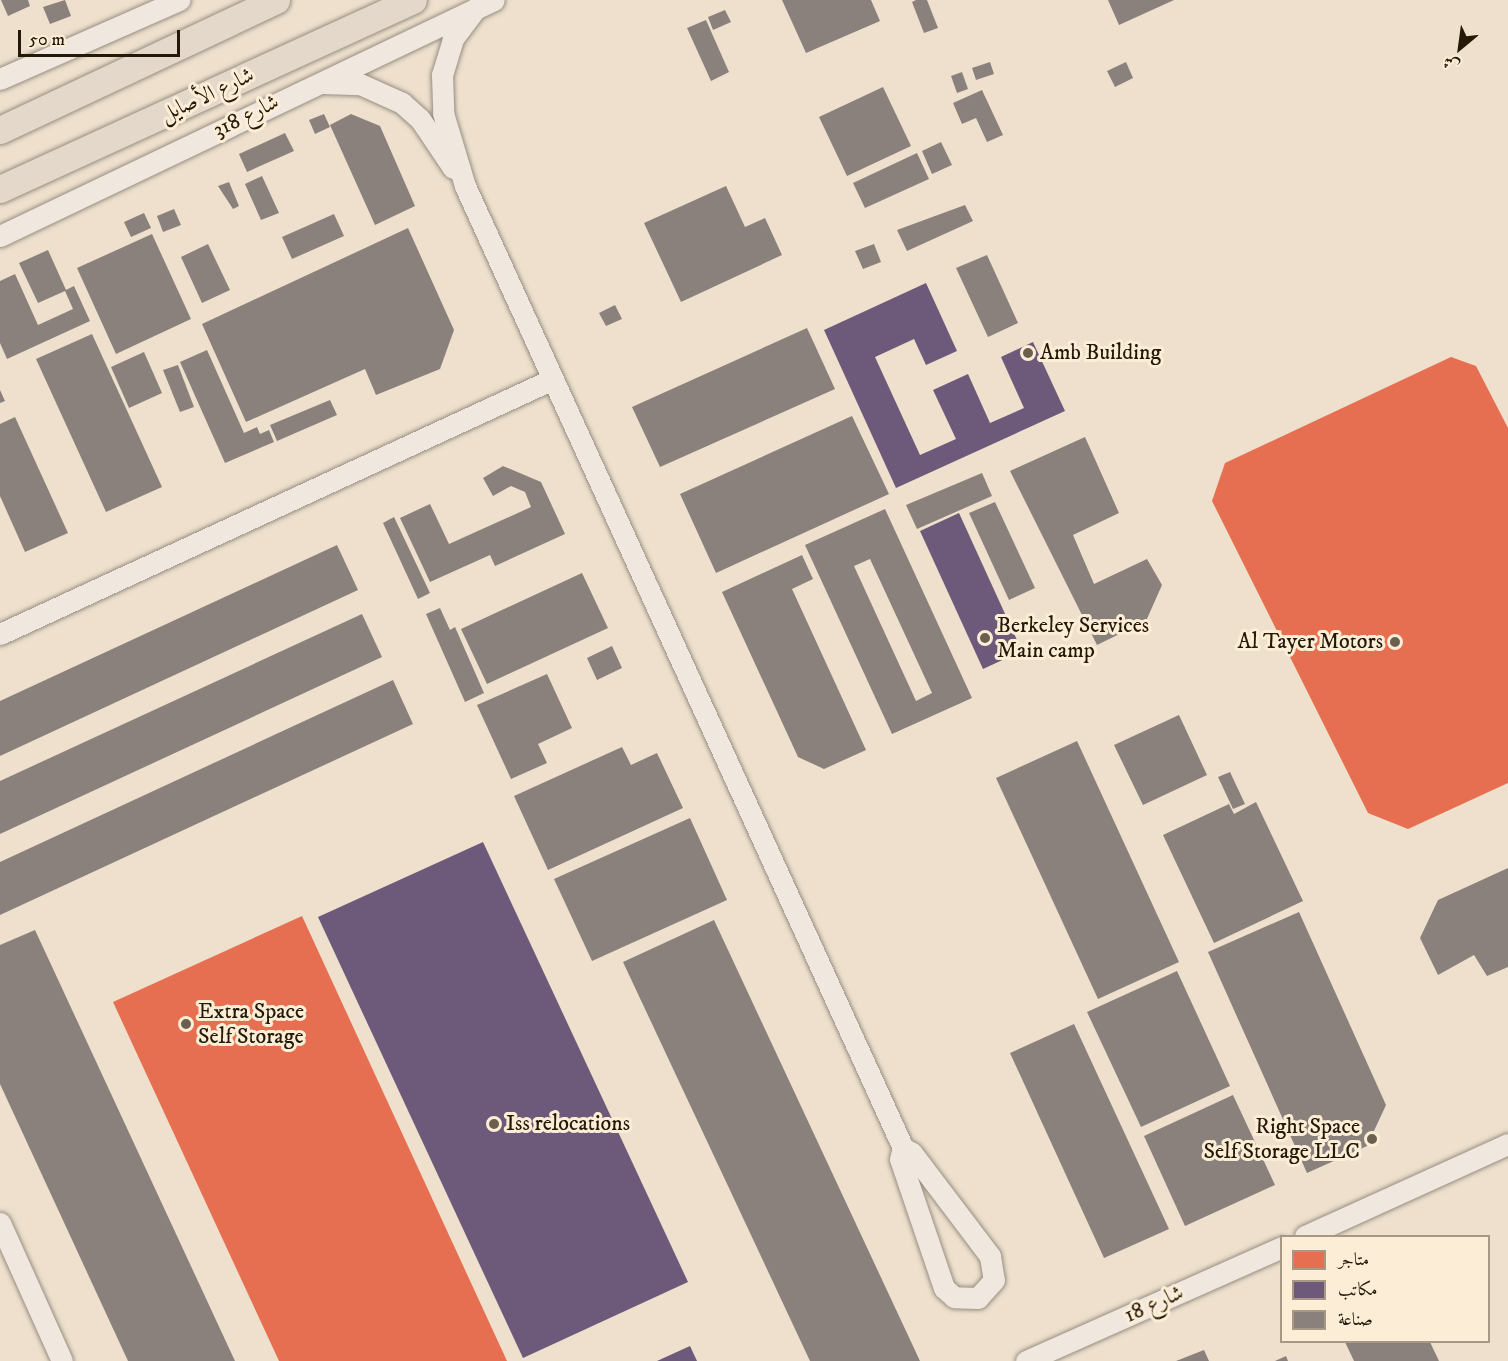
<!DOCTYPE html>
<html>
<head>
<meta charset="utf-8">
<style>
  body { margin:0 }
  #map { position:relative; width:1508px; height:1361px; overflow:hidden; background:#eee0cd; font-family:"IM FELL DW Pica",Amiri,serif }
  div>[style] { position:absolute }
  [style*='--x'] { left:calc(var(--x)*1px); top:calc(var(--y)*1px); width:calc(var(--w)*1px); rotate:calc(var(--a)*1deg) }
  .shops>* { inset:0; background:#e76f51 }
  .offices>* { inset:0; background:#6d597a }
  .industry>* { inset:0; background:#8a817c }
  .roads { filter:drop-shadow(0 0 2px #978e81) drop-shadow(0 0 2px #978e81) }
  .minor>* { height:21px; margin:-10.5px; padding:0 10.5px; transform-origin:10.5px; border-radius:10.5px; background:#f0e8df }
  .major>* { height:27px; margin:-13.5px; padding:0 13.5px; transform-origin:13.5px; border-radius:13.5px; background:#e3d8ca }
  .dots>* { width:16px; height:16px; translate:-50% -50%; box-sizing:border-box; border:3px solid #fcedd6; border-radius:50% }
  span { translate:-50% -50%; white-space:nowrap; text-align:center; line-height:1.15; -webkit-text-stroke:6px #fcedd6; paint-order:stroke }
  .street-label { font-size:22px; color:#241909 }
  .poi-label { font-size:22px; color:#241909 }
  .left { translate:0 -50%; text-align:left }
  .right { translate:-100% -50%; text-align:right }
  .legend { position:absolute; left:1280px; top:1235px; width:210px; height:108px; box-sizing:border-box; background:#fcedd6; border:2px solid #a69884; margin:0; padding:8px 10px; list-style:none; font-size:18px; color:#241909 }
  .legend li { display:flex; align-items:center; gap:12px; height:30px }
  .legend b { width:30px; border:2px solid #a69884 }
  .north { position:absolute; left:1430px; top:18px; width:60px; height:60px; -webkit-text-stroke:4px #fcedd6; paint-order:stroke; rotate:209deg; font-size:16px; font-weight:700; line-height:24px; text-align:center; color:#241909 }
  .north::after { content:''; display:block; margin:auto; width:21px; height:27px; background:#241909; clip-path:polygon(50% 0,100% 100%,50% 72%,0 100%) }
  .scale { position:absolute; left:18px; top:30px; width:162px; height:27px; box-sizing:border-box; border:3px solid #241909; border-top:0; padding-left:8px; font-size:18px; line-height:21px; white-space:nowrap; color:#241909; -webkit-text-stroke:4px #fcedd6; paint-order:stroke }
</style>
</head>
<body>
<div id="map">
  <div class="shops">
    <i style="clip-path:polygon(1451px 357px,1476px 366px,1508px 428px,1508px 783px,1408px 829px,1368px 813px,1212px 501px,1225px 463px)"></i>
    <i style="clip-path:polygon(302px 916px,507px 1361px,279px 1361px,113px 1002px)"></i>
  </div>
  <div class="offices">
    <i style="clip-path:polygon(926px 283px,957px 351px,926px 365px,914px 339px,875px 357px,920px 455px,956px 439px,933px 390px,968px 374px,990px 423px,1024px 408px,1001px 357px,1033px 342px,1065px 411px,896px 488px,824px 330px)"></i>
    <i style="clip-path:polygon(959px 513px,1022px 651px,983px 669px,920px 531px)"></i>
    <i style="clip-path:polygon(483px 842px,688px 1282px,523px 1358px,318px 917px)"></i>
    <i style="clip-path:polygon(690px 1346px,697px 1361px,657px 1361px)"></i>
  </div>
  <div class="industry">
    <i style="clip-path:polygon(1px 0,28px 0,30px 6px,8px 16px)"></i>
    <i style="clip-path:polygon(65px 0,71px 16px,50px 24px,43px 7px)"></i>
    <i style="clip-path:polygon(782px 0,871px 0,880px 21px,806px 53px)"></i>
    <i style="clip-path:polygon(916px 0,927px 0,938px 28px,924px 33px,912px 2px)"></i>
    <i style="clip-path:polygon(1108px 0,1174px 0,1119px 25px)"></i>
    <i style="clip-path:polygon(725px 10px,731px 22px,713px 30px,708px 17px)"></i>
    <i style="clip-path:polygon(706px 20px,729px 72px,711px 81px,687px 28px)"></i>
    <i style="clip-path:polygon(990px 62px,994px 74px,976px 80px,972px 68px)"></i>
    <i style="clip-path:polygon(1126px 62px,1133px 78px,1115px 87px,1107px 71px)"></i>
    <i style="clip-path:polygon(962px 72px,968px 89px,957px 93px,951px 76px)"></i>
    <i style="clip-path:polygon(883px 87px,911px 146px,847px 176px,819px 117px)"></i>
    <i style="clip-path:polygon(982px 90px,1003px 135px,987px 142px,976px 118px,962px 124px,953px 103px)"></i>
    <i style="clip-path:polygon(324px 114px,330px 127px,315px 134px,309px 120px)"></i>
    <i style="clip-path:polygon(351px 114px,380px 126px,415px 206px,375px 225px,330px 125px)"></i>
    <i style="clip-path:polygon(285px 133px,294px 151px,247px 172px,239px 154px)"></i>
    <i style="clip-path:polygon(941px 142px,952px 165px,932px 174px,922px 151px)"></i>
    <i style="clip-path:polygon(917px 153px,929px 179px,865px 208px,853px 183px)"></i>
    <i style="clip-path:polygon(262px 176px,279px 213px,261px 220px,245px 184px)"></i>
    <i style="clip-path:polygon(229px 182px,239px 206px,233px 209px,218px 186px)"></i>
    <i style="clip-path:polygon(726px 186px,745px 227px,765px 218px,782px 255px,681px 302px,644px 223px)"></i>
    <i style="clip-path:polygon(965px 205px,973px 221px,907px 251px,897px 230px)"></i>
    <i style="clip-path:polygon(174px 209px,181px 225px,163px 232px,157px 216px)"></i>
    <i style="clip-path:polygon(144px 213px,151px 228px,131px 237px,124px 222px)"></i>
    <i style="clip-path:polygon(334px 214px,344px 236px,292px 259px,282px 237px)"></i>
    <i style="clip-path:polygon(408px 228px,454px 330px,440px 369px,376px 395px,365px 369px,246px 422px,202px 324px)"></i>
    <i style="clip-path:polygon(152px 234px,191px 319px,116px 354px,77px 268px)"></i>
    <i style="clip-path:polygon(208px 244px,230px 290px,202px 303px,181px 257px)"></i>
    <i style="clip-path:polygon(874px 244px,881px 262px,863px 269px,855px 251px)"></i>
    <i style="clip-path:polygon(48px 250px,66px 290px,74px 286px,90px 321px,7px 359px,0 343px,0 281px,15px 274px,38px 325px,73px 309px,65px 291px,38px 303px,19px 263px)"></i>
    <i style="clip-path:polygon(987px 255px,1018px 323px,988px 337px,956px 268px)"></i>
    <i style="clip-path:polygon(615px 305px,622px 319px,606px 326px,599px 313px)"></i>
    <i style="clip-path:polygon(807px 328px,835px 389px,660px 467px,632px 407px)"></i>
    <i style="clip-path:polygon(92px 334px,162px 487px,106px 512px,36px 359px)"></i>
    <i style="clip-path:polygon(207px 350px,244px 433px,257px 427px,260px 434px,269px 430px,274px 442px,225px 463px,180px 362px)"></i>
    <i style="clip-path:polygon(144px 352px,162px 393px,129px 408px,111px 367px)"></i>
    <i style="clip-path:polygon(178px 365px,194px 407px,180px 412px,163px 370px)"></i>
    <i style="clip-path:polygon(0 390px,5px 401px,0 403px)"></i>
    <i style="clip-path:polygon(330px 400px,337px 415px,277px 441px,270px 425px)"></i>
    <i style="clip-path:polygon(852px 416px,889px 494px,716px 573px,680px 494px)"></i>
    <i style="clip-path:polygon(15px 417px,68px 533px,25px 552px,0 496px,0 424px)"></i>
    <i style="clip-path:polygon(1085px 437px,1119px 513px,1073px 535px,1094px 584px,1147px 559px,1162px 585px,1146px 621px,1097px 645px,1010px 471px)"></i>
    <i style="clip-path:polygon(503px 466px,541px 482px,565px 534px,495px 566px,490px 555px,430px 582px,400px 518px,430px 504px,449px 544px,531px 507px,525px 492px,511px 486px,493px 496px,483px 478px)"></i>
    <i style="clip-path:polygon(982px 473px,992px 496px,917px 529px,906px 505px)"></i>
    <i style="clip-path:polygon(995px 502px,1035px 588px,1009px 600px,969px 513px)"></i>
    <i style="clip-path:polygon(evenodd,885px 509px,972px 698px,892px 734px,805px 545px,885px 509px,870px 559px,932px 693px,916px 701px,854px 566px,870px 559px)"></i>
    <i style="clip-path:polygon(394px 517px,430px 593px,418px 599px,383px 523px)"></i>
    <i style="clip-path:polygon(337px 545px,358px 590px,0 756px,0 701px)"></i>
    <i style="clip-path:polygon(802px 555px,813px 579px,792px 589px,866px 750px,824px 769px,798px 757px,722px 592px)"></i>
    <i style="clip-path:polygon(582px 573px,608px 628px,487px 684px,461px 629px)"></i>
    <i style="clip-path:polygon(440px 608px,450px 630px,455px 627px,484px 693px,465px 702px,426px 614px)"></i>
    <i style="clip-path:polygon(362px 614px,382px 657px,0 834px,0 781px)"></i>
    <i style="clip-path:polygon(612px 646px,622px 668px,597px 680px,587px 658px)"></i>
    <i style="clip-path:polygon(547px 674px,572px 728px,538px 744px,547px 763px,511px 779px,477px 705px)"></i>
    <i style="clip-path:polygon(393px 680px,413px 724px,0 915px,0 862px)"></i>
    <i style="clip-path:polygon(1179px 715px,1207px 775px,1143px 805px,1114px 745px)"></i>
    <i style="clip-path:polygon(1077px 741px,1179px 962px,1098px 999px,996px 778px)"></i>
    <i style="clip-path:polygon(622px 747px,631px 765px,657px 753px,683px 808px,548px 870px,514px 796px)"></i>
    <i style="clip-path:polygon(1230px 772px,1245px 804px,1233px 809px,1218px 777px)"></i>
    <i style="clip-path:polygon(1256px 802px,1303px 901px,1214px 943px,1163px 835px,1229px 804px,1234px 814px)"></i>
    <i style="clip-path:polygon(690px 818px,727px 900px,592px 961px,554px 879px)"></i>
    <i style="clip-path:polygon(1508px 868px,1508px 967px,1487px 976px,1474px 955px,1438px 975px,1420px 938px,1438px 900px)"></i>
    <i style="clip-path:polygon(1299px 912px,1386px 1105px,1367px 1146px,1307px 1173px,1208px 952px)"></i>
    <i style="clip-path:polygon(714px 920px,920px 1361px,810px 1361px,623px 962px)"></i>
    <i style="clip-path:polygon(35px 930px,235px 1361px,128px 1361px,0 1084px,0 945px)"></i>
    <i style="clip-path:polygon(1177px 971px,1230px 1086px,1141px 1127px,1087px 1012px)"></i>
    <i style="clip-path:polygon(1074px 1024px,1169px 1229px,1104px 1258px,1010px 1053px)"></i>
    <i style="clip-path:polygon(1233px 1095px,1275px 1185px,1185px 1226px,1144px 1136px)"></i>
    <i style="clip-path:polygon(1345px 1342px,1430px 1342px,1439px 1361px,1354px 1361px)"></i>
    <i style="clip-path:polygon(1204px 1350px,1209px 1361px,1176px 1361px)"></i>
    <i style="clip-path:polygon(1286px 1356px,1288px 1361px,1275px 1361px)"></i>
  </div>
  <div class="roads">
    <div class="minor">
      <i style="--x:476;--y:8;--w:39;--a:127"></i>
      <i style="--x:453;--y:39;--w:38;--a:107"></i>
      <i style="--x:442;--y:75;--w:38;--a:88"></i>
      <i style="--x:443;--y:113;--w:76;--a:73.2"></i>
      <i style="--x:465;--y:186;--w:1057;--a:65.52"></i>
      <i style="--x:0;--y:79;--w:196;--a:-23.8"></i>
      <i style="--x:323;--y:83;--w:37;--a:2"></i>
      <i style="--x:360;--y:84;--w:46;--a:24.3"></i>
      <i style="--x:402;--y:103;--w:24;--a:42"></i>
      <i style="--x:420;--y:119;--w:59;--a:56"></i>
      <i style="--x:0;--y:236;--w:547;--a:-25.54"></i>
      <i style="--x:0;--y:634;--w:609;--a:-24.76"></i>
      <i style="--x:903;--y:1148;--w:10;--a:29"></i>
      <i style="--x:912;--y:1153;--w:129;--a:52.9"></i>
      <i style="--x:990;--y:1256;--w:24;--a:81"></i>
      <i style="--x:994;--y:1280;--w:24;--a:132"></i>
      <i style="--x:978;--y:1298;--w:24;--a:-178"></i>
      <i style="--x:954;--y:1297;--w:13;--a:-138"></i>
      <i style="--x:944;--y:1288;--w:136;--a:-108.8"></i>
      <i style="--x:900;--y:1159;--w:11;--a:-75"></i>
      <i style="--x:0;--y:1223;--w:151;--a:65.8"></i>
      <i style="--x:1305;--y:1236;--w:223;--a:-24.4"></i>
      <i style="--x:1026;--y:1361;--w:280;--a:-24"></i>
    </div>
    <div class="major">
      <i style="--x:0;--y:130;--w:305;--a:-25.2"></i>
      <i style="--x:0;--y:189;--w:454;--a:-24.6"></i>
    </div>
  </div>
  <div class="dots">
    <i style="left:1028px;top:353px;background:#6b5f4e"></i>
    <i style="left:985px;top:638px;background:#6b5f4e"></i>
    <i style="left:1395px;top:642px;background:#6b5f4e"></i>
    <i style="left:186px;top:1024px;background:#6b5f4e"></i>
    <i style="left:494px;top:1124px;background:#6b5f4e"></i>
    <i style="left:1372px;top:1139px;background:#6b5f4e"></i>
  </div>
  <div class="street-label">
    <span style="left:207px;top:95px;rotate:-25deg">شارع الأصايل</span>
    <span style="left:246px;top:116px;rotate:-26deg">شارع 318</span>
    <span style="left:1154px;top:1304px;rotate:-24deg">شارع 18</span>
  </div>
  <div class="poi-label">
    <span class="left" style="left:1040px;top:353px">Amb Building</span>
    <span class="left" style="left:997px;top:638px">Berkeley Services<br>Main camp</span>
    <span class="right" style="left:1383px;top:642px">Al Tayer Motors</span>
    <span class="left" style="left:198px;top:1024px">Extra Space<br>Self Storage</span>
    <span class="left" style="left:506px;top:1124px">Iss relocations</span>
    <span class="right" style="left:1360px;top:1139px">Right Space<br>Self Storage LLC</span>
  </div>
  <ul class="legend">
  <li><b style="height:16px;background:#e76f51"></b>متاجر</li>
  <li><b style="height:16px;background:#6d597a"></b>مكاتب</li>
  <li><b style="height:16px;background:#8a817c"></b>صناعة</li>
  </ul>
  <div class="north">ش</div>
  <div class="scale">50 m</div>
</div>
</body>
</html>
